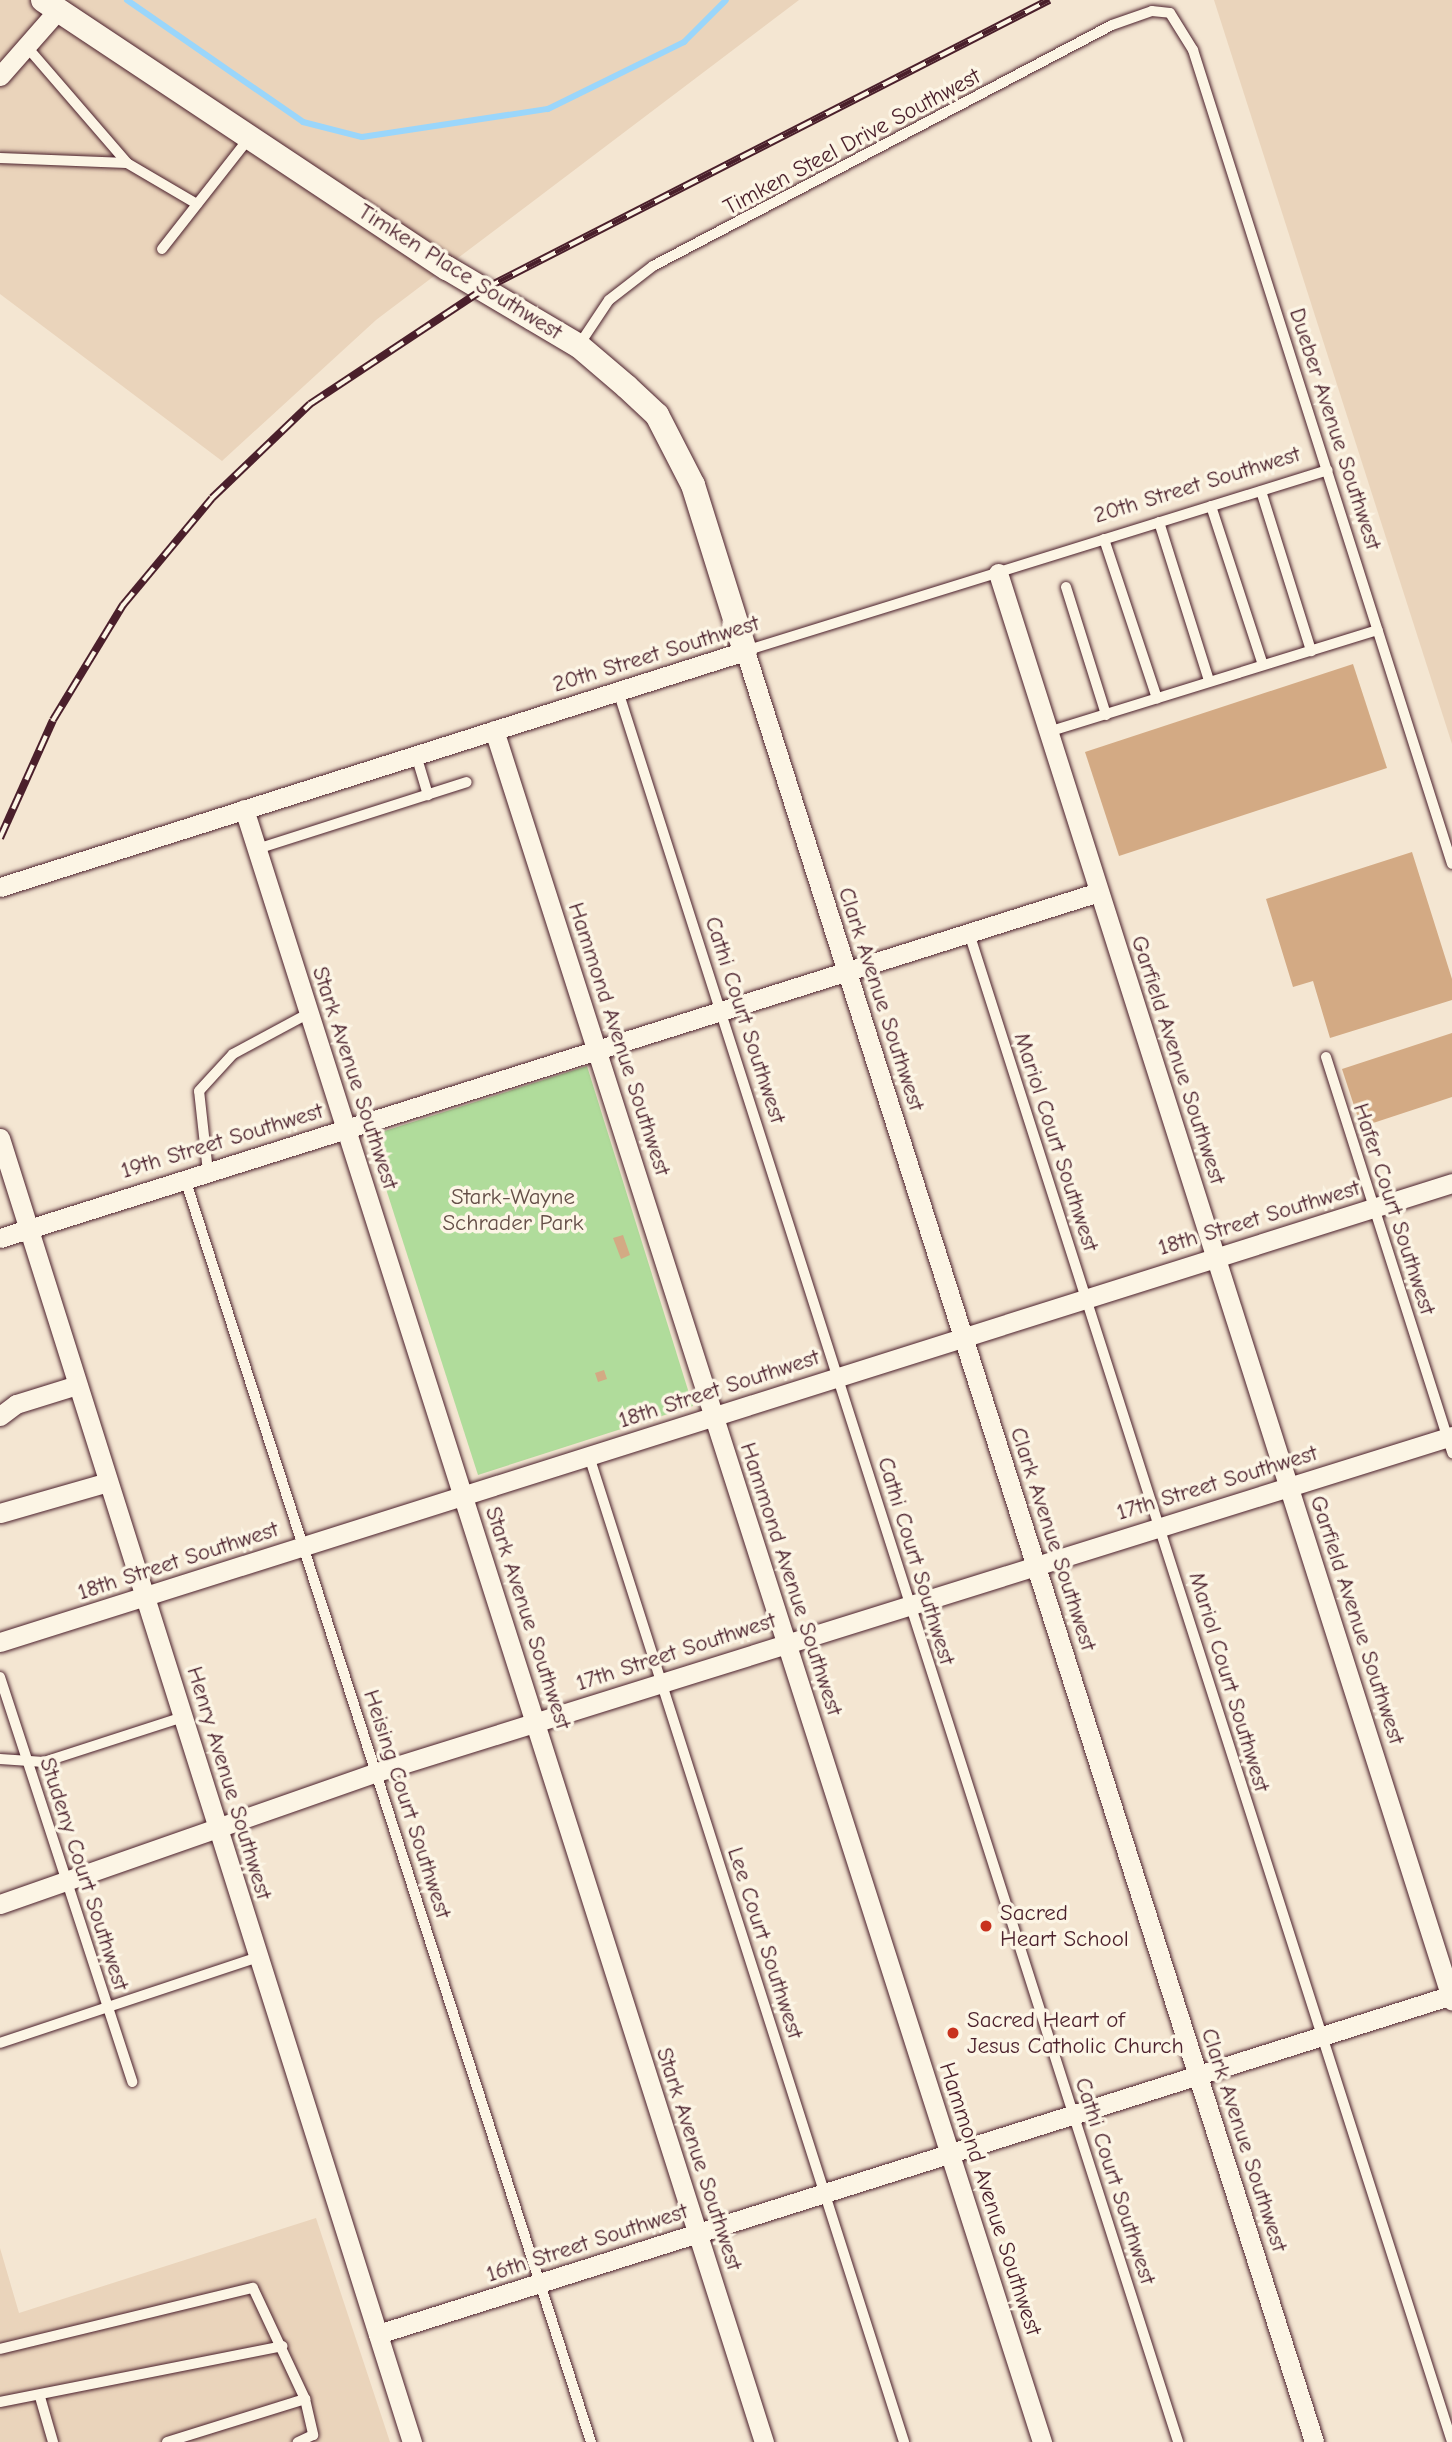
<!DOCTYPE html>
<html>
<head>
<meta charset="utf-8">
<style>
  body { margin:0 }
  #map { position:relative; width:1452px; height:2442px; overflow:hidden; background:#f4e6d2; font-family:"Comic Neue",sans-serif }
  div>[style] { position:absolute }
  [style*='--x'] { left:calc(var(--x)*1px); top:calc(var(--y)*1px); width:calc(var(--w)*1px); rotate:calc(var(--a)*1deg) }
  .built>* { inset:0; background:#ead4bb }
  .green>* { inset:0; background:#b0dc9b }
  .stream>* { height:6px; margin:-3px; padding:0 3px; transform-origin:3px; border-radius:3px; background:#9ad6fb }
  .building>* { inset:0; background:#d3aa84 }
  .roads { filter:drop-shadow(0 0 2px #4a1f2b) drop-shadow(0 0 2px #4a1f2b) }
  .service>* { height:10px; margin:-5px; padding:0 5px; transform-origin:5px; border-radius:5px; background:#fcf5e5 }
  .minor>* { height:19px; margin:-9.5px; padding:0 9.5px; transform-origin:9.5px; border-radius:9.5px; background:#fcf5e5 }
  .tertiary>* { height:24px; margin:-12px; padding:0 12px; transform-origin:12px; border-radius:12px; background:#fcf5e5 }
  .rail>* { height:8px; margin-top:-4px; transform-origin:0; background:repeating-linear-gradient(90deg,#fcf5e5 0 16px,#4a1f2b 0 32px); box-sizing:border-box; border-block:2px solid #4a1f2b }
  .dots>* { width:19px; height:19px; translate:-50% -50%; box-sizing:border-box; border:4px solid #fcf5e5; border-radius:50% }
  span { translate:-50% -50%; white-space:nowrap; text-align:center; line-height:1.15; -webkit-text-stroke:7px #fcf5e5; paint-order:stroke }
  .street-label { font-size:23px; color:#4a1f2b }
  .park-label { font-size:23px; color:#644e47 }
  .poi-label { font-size:23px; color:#4a1f2b }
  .left { translate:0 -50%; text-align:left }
</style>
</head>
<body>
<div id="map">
  <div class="built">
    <i style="clip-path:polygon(0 0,799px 0,376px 320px,222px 461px,0 294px)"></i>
    <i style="clip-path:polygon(1214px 0,1452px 0,1452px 744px)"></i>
    <i style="clip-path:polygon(316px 2218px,390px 2442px,0 2442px,0 2248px,19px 2313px)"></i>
  </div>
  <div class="green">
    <i style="clip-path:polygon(587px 1066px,693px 1406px,478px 1475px,369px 1136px)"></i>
  </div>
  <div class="stream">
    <i style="--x:127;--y:0;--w:214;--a:34.7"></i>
    <i style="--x:303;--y:122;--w:61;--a:14.3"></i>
    <i style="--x:362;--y:137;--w:188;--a:-8.6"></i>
    <i style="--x:548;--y:109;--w:152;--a:-26.2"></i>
    <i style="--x:684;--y:42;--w:59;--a:-45"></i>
  </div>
  <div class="building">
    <i style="clip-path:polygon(1353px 664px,1387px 768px,1119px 856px,1085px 752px)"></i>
    <i style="clip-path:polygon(1412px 852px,1452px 979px,1452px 1000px,1330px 1038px,1313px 981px,1293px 987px,1266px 899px)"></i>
    <i style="clip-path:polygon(1452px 1033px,1452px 1097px,1361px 1127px,1342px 1069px)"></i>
    <i style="clip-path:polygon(623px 1235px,630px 1255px,621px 1259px,613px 1238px)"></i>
    <i style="clip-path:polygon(604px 1370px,607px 1379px,598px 1382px,595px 1373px)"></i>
  </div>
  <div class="roads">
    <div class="service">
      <i style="--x:27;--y:47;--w:153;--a:49.2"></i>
      <i style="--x:0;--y:158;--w:127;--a:2.3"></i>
      <i style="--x:127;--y:163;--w:81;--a:30.4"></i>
      <i style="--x:162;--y:249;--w:141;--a:-51.9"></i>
      <i style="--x:579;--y:345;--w:54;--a:-56.3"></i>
      <i style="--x:609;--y:300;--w:56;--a:-37.7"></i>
      <i style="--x:653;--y:266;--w:518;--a:-27.7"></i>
      <i style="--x:1112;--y:25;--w:42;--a:-19.3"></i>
      <i style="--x:1152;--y:11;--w:18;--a:6"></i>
      <i style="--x:1170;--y:13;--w:44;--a:58.1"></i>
      <i style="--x:1193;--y:50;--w:854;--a:72.35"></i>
      <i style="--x:1261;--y:491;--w:168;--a:72.6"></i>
      <i style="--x:1211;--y:506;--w:167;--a:71.9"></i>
      <i style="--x:1159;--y:522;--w:167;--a:72.5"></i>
      <i style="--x:1104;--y:539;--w:168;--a:71.6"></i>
      <i style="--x:1066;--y:587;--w:134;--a:72.6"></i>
      <i style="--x:745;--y:651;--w:610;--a:-17.25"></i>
      <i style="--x:618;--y:691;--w:1838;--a:72.26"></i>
      <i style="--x:1048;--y:732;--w:345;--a:-17.2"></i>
      <i style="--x:416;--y:755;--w:42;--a:73.3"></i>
      <i style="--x:257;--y:849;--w:220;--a:-17.7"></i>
      <i style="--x:969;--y:933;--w:1584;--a:72.25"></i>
      <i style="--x:1326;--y:1057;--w:416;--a:72.3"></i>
      <i style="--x:208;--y:1172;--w:81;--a:-96.3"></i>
      <i style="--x:199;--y:1091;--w:50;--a:-47.4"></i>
      <i style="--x:233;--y:1054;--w:86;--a:-28.3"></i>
      <i style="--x:185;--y:1179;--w:1327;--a:72.18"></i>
      <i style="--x:589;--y:1456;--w:1035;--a:72.28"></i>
      <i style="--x:0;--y:1677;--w:426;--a:71.9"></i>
      <i style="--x:0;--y:1759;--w:44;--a:3.9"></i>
      <i style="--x:44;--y:1762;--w:146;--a:-17.9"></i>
      <i style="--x:0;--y:2043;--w:272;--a:-18.4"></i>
      <i style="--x:0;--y:2349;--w:260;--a:-13.6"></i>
      <i style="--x:253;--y:2288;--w:123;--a:64.9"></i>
      <i style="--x:305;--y:2399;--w:37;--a:77"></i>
      <i style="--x:313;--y:2435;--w:17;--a:155"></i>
      <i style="--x:40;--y:2397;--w:47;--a:73.9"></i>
      <i style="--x:0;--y:2402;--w:288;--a:-11.2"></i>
      <i style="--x:167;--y:2442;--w:145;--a:-17.3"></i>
    </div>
    <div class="minor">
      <i style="--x:0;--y:76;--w:88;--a:-48.7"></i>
      <i style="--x:998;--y:573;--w:1498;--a:72.36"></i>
      <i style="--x:494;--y:730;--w:1798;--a:72.25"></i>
      <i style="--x:244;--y:809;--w:1714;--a:72.34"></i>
      <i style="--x:0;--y:887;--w:781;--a:-17.58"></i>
      <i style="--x:745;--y:651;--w:1879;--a:72.37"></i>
      <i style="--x:0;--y:1138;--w:1368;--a:72.47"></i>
      <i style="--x:0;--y:1238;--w:1152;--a:-17.48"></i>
      <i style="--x:0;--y:1416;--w:20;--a:-37"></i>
      <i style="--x:16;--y:1404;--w:64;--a:-17.3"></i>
      <i style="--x:0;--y:1513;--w:112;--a:-16"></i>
      <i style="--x:0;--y:1642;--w:1523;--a:-17.54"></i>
      <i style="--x:0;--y:1904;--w:399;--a:-19.3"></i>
      <i style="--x:377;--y:1772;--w:1126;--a:-17.36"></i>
      <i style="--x:378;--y:2334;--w:1126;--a:-17.52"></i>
    </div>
    <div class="tertiary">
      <i style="--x:43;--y:0;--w:485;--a:33.6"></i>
      <i style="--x:447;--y:268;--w:153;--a:30.6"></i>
      <i style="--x:579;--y:346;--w:63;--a:40.5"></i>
      <i style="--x:627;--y:387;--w:41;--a:43"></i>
      <i style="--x:657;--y:415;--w:79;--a:62.8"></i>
      <i style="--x:693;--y:485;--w:174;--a:72.6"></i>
    </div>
  </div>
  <div class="rail">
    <i style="--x:0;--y:838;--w:129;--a:-65.8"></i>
    <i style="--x:53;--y:720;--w:135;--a:-58.7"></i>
    <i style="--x:123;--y:605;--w:139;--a:-50.2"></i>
    <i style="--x:212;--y:498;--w:136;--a:-43.8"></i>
    <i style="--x:310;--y:404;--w:209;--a:-33.5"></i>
    <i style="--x:484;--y:289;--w:635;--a:-27.09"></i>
  </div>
  <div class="dots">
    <i style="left:986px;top:1926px;background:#c8321e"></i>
    <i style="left:953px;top:2033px;background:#c8321e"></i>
  </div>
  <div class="street-label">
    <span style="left:852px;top:142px;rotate:-28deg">Timken Steel Drive Southwest</span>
    <span style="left:460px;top:272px;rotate:32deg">Timken Place Southwest</span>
    <span style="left:1335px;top:429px;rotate:72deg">Dueber Avenue Southwest</span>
    <span style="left:1197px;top:485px;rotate:-17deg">20th Street Southwest</span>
    <span style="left:656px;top:654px;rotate:-17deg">20th Street Southwest</span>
    <span style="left:881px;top:999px;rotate:72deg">Clark Avenue Southwest</span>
    <span style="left:745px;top:1020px;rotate:72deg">Cathi Court Southwest</span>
    <span style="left:619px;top:1039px;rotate:72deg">Hammond Avenue Southwest</span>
    <span style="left:1178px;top:1060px;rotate:72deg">Garfield Avenue Southwest</span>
    <span style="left:355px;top:1078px;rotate:72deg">Stark Avenue Southwest</span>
    <span style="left:222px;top:1141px;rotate:-17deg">19th Street Southwest</span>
    <span style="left:1056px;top:1142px;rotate:72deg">Mariol Court Southwest</span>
    <span style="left:1394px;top:1209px;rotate:72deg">Hafer Court Southwest</span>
    <span style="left:1259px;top:1218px;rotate:-17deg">18th Street Southwest</span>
    <span style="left:719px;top:1389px;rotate:-18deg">18th Street Southwest</span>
    <span style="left:1217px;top:1483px;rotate:-17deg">17th Street Southwest</span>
    <span style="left:1053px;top:1539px;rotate:72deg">Clark Avenue Southwest</span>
    <span style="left:178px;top:1561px;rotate:-18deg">18th Street Southwest</span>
    <span style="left:916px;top:1561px;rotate:73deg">Cathi Court Southwest</span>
    <span style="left:791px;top:1579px;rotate:72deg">Hammond Avenue Southwest</span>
    <span style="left:528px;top:1618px;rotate:72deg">Stark Avenue Southwest</span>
    <span style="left:1357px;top:1620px;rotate:72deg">Garfield Avenue Southwest</span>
    <span style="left:676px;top:1652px;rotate:-18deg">17th Street Southwest</span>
    <span style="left:1229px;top:1682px;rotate:73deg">Mariol Court Southwest</span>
    <span style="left:229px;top:1783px;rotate:73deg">Henry Avenue Southwest</span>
    <span style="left:407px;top:1804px;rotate:72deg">Heising Court Southwest</span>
    <span style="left:84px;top:1874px;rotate:72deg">Studeny Court Southwest</span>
    <span style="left:765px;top:1943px;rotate:72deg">Lee Court Southwest</span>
    <span style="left:1244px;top:2140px;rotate:72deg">Clark Avenue Southwest</span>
    <span style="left:699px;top:2159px;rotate:72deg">Stark Avenue Southwest</span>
    <span style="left:1115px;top:2181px;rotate:72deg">Cathi Court Southwest</span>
    <span style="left:990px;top:2199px;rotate:72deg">Hammond Avenue Southwest</span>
    <span style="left:587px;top:2243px;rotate:-18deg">16th Street Southwest</span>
  </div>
  <div class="park-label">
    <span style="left:513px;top:1210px">Stark-Wayne<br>Schrader Park</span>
  </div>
  <div class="poi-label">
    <span class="left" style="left:1000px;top:1926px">Sacred<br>Heart School</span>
    <span class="left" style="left:967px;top:2033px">Sacred Heart of<br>Jesus Catholic Church</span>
  </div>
</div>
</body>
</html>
